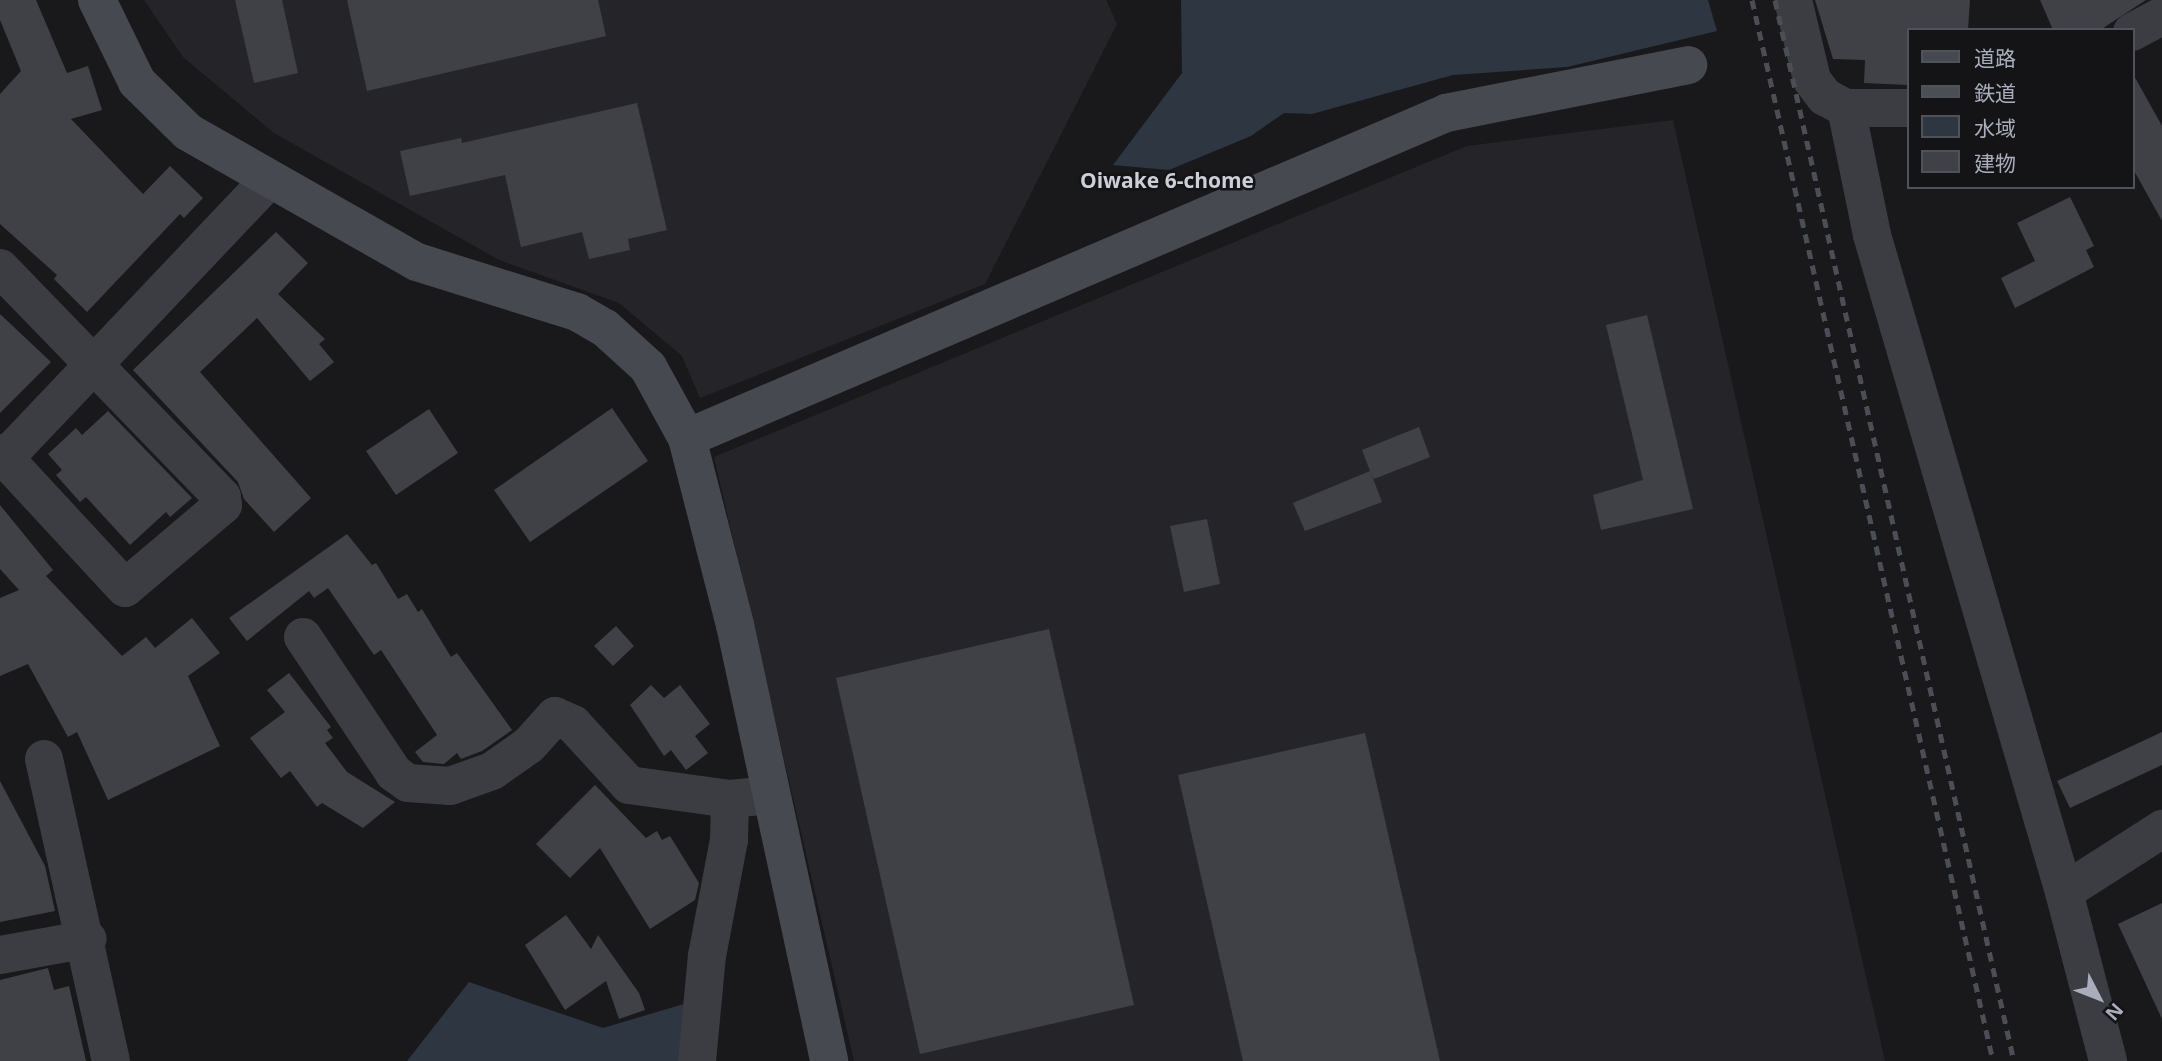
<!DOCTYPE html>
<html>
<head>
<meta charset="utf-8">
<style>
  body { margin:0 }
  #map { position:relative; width:2162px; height:1061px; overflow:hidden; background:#19191c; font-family:"Open Sans","Noto Sans JP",sans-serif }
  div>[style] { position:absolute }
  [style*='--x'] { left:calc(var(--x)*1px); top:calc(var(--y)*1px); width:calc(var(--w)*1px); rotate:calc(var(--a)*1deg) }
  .built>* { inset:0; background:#252529 }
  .water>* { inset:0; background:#2d3641 }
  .building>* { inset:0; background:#404146 }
  .street>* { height:38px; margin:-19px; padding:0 19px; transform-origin:19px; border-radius:19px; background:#3c3c43 }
  .secondary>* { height:38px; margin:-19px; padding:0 19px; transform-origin:19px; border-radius:19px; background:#474951 }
  .rail>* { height:5px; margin-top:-2.5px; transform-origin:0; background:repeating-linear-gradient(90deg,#4c4e56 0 9px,transparent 0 16px) }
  span { translate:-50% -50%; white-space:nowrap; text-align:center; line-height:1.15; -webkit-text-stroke:5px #141417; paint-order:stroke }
  .neighbourhood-label { font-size:21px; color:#ccced8; font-weight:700 }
  .legend { position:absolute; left:1907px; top:28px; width:228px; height:161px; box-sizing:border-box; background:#141417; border:2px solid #505259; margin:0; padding:9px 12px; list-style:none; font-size:21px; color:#aaaebc }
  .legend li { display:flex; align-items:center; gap:14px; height:35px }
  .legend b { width:35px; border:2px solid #505259 }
  .north { position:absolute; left:2064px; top:963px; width:70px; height:70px; -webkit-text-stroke:5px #141417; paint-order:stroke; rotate:132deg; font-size:19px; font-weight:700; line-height:28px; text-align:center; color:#aaaebc }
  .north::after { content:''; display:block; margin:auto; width:24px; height:32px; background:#aaaebc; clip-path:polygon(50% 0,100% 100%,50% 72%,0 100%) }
</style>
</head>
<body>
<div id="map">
  <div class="built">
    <i style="clip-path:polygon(144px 0,1106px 0,1117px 24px,985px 284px,700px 398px,682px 356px,619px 303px,499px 260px,274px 133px,183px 57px)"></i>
    <i style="clip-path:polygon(1673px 120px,1885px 1061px,854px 1061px,714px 457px,1467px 146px)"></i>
  </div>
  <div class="water">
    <i style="clip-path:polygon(1181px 0,1708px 0,1717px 31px,1567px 67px,1453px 75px,1312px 114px,1284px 113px,1251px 136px,1169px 170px,1113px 165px,1182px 73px)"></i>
    <i style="clip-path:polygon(469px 982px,603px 1028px,687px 1003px,684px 1061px,407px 1061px)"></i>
  </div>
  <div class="building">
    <i style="clip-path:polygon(0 0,36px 0,67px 73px,88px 66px,102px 110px,71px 119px,143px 194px,170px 166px,203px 198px,184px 218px,180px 214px,87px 312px,54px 279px,57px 275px,0 224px,0 94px,21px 71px,0 20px)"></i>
    <i style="clip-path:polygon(235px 0,282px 0,298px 73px,254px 83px)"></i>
    <i style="clip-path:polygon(347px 0,598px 0,606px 36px,367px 91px)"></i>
    <i style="clip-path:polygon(1815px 0,1970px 0,1968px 30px,1908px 30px,1908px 85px,1864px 83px,1865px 60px,1833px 59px)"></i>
    <i style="clip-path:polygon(2040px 0,2146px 0,2100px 30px,2053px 30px)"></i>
    <i style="clip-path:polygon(2132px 72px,2162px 126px,2162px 221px,2132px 167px)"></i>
    <i style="clip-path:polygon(637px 103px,667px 230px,628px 239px,630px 250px,589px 259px,582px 232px,521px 247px,505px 175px,410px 196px,400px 151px,461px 138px,462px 143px)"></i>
    <i style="clip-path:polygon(2070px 197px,2094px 246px,2086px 250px,2094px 267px,2015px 308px,2001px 278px,2035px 261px,2017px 223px)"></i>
    <i style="clip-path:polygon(276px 232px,308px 263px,278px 294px,325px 339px,319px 344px,334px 362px,310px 381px,257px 318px,200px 372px,311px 498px,274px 532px,244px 499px,238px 482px,133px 370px)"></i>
    <i style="clip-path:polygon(0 314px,51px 362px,0 413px)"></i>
    <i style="clip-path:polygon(1647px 315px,1693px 509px,1601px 530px,1593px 495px,1643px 480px,1606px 325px)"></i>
    <i style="clip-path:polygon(612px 408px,648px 461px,530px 542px,494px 490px)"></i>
    <i style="clip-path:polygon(429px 409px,458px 453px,396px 495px,366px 451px)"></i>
    <i style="clip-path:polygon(108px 411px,192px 498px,170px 517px,166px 512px,130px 545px,86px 497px,80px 502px,56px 475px,62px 470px,48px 454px,76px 428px,82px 435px)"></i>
    <i style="clip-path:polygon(1419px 427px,1430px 457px,1374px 479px,1371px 473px,1382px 502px,1305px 531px,1293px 503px,1370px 471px,1362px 450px)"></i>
    <i style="clip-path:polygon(0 505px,53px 570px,46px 576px,122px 656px,146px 637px,155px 648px,192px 618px,220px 653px,188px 676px,220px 746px,108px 800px,77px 732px,68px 737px,28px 664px,0 676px,0 598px,19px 590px,0 569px)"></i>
    <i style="clip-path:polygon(1207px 519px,1220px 584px,1184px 592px,1170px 526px)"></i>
    <i style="clip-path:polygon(347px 534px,372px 565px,376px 563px,398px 599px,407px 594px,418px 612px,422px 609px,451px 657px,457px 653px,512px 730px,482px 751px,461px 759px,457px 753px,444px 764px,423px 762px,415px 752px,437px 735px,381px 650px,374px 655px,328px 588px,314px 598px,309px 591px,247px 641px,229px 618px)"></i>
    <i style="clip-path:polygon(616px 626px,634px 646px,613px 666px,594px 646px)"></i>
    <i style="clip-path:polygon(1049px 629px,1134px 1005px,920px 1054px,836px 678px)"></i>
    <i style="clip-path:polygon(289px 673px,331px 727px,327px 730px,333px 738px,325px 743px,347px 772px,395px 802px,363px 828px,322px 803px,317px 807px,290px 771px,281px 778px,250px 738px,285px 712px,267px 690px)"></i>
    <i style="clip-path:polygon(651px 685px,664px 698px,680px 685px,710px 724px,695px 736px,708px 753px,686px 770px,671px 750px,664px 756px,630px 705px)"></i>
    <i style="clip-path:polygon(2162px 732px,2162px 765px,2070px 808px,2057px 781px)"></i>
    <i style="clip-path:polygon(1365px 733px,1440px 1061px,1243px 1061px,1178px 775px)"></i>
    <i style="clip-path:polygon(0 781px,45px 866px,55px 911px,0 922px)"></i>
    <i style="clip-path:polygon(595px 785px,646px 838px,657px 831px,662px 840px,670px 836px,699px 883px,695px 900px,650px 929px,600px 848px,570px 878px,536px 844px)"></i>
    <i style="clip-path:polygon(2162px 903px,2162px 1019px,2118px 924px)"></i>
    <i style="clip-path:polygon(566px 915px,591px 949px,598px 935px,639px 993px,645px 1010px,619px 1019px,606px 981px,565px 1010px,525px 945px)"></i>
    <i style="clip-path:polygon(48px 968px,54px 990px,69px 986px,86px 1061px,0 1061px,0 980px)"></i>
  </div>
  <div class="street">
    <i style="--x:1793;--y:0;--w:82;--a:76.6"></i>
    <i style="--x:1812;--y:80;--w:21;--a:53"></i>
    <i style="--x:1825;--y:97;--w:24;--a:28"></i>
    <i style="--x:1846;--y:108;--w:62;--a:0"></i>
    <i style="--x:2132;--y:32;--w:34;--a:-28"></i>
    <i style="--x:1846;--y:108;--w:130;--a:78.4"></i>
    <i style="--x:1872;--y:235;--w:684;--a:73.71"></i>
    <i style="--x:2064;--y:892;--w:175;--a:75.4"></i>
    <i style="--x:0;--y:268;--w:319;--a:45.9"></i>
    <i style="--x:222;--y:497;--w:8;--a:83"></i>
    <i style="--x:223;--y:505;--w:128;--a:139.7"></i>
    <i style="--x:125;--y:588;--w:184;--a:-132.8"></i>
    <i style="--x:5;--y:458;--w:382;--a:-46.5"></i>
    <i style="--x:303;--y:637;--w:164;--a:56.2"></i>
    <i style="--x:394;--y:773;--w:17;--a:36"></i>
    <i style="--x:408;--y:783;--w:42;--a:4.1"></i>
    <i style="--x:450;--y:786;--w:45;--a:-19.7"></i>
    <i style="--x:492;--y:771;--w:45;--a:-35.1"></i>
    <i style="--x:529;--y:745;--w:39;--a:-48"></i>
    <i style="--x:555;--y:716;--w:20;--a:24"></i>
    <i style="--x:573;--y:724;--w:83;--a:47.4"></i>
    <i style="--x:629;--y:785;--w:102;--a:7.9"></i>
    <i style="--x:730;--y:799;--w:40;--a:-5.7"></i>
    <i style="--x:44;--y:759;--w:309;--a:77.5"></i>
    <i style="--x:2064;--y:892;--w:117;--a:-32.7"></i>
    <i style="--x:0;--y:955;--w:89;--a:-10.3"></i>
    <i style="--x:697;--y:1061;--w:105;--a:-84.6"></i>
    <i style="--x:707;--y:956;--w:118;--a:-79.3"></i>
    <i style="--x:729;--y:840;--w:41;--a:-88.6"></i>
  </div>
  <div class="secondary">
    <i style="--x:97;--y:0;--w:91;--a:64"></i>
    <i style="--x:137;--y:82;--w:71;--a:44.4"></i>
    <i style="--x:188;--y:132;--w:263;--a:29.6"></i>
    <i style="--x:417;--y:262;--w:168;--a:17.4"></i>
    <i style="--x:577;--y:312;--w:32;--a:30"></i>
    <i style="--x:605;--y:328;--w:58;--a:42.2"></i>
    <i style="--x:648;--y:367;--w:81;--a:61.2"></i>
    <i style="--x:687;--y:438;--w:193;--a:75.6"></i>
    <i style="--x:735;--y:625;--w:446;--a:77.8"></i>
    <i style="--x:687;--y:438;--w:826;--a:-23.18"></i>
    <i style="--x:1446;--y:113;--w:247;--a:-11.2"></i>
  </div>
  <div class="rail">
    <i style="--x:1752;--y:0;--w:1088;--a:77.2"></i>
    <i style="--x:1775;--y:0;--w:1088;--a:77.31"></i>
  </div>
  <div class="neighbourhood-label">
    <span style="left:1167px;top:180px">Oiwake 6-chome</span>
  </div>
  <ul class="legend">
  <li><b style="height:9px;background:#474951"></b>道路</li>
  <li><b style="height:9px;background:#4c4e56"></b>鉄道</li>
  <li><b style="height:19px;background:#2d3641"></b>水域</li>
  <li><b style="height:19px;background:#404146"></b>建物</li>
  </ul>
  <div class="north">N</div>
</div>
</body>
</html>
